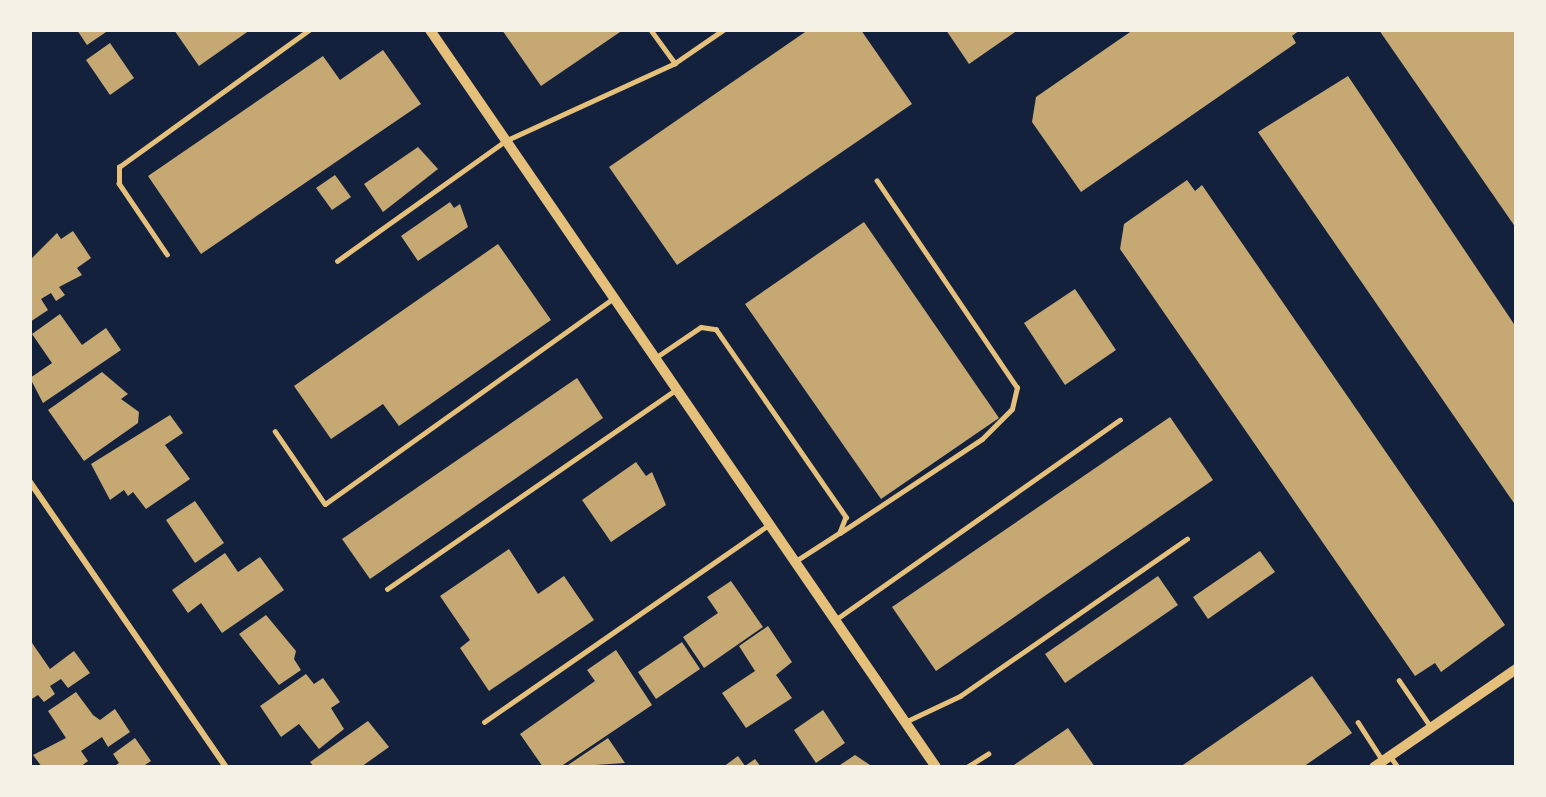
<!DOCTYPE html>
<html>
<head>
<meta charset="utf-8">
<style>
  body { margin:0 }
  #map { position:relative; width:1546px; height:797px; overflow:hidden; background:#14213d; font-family:Raleway,sans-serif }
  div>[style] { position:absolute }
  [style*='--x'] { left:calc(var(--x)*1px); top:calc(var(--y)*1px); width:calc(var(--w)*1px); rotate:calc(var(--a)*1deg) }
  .building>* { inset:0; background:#c6a872 }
  .service>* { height:4.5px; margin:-2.25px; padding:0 2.25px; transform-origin:2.25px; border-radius:2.25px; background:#e5c07b }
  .minor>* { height:6px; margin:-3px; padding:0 3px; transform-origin:3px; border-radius:3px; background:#e5c07b }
  .tertiary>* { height:10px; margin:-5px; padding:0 5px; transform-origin:5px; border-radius:5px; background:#e5c07b }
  span { translate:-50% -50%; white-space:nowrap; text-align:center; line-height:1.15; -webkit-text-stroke:5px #f6f1e7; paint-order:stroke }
  .frame { position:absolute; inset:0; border:32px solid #f6f1e7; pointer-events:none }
</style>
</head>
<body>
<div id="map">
  <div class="building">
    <i style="clip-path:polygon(77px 30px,109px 30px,87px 45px)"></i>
    <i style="clip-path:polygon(174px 30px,250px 30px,199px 66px)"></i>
    <i style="clip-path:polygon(502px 30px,623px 30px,541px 86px)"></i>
    <i style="clip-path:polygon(808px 30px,861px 30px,912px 104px,677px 265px,609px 167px)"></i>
    <i style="clip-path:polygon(946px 30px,1018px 30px,969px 64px)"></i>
    <i style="clip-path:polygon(1133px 30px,1300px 30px,1292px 36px,1296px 43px,1081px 192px,1032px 122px,1036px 97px)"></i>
    <i style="clip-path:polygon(1379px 30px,1516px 30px,1516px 228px)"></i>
    <i style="clip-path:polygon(110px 43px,134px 78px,110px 95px,86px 60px)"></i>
    <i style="clip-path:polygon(383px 50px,421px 104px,201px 254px,148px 176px,323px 56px,340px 80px)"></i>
    <i style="clip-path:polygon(1348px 76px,1516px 327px,1516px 506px,1258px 132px)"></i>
    <i style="clip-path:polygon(418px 147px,438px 169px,383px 212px,364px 184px)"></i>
    <i style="clip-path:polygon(335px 175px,351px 197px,332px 210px,316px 188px)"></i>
    <i style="clip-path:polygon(1187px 180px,1195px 191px,1202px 185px,1505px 625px,1441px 672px,1435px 663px,1415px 676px,1120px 249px,1124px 224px)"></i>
    <i style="clip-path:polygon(450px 202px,454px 208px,460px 204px,468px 227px,418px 261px,401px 236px)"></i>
    <i style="clip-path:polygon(864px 222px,999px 418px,881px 499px,745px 304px)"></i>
    <i style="clip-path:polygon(73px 231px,91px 258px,77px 268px,82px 275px,59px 287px,65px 295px,56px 301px,51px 293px,41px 299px,48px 310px,30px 322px,30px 260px,57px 233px,61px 239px)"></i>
    <i style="clip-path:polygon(498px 244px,551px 320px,399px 426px,383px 404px,331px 439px,294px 386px)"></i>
    <i style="clip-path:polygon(1075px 289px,1116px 350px,1065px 385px,1024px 323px)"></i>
    <i style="clip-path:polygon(60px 314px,82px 345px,106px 328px,121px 350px,43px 403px,30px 378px,52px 363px,32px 334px)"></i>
    <i style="clip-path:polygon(102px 372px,128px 394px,121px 399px,139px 412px,138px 423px,84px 461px,48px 410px)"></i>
    <i style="clip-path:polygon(577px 378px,603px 418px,370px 579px,342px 539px)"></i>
    <i style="clip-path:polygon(170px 415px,183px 433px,165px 445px,190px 479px,146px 509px,133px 492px,128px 496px,124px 490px,110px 500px,91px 464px)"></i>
    <i style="clip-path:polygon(1170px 417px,1213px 480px,936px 671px,892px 607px)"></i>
    <i style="clip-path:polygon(636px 462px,646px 476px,652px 472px,666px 505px,611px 542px,582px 500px)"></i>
    <i style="clip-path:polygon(195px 501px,224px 543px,195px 563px,166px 520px)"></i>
    <i style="clip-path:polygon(509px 549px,538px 594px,564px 576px,594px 620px,489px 691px,460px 648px,470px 640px,440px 596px)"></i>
    <i style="clip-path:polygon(1260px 551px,1275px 572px,1208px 619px,1193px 597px)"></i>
    <i style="clip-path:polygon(225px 553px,238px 572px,260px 557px,284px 590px,222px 633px,201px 603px,188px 613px,172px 590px)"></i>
    <i style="clip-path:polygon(1158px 576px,1178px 605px,1065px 683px,1045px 654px)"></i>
    <i style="clip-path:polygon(731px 581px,763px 627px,704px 668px,683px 637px,718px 613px,707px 597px)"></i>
    <i style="clip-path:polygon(266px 615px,296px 651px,294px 659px,301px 670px,279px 685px,239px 634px)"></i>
    <i style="clip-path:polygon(768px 626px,792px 662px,776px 675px,792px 698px,746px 728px,722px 693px,755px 671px,739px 646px)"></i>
    <i style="clip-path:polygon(30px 640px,50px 669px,74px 651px,90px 673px,68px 688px,61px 679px,50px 686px,55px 694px,44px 702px,38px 695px,30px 700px)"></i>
    <i style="clip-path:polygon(682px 642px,700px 669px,656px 699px,638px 672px)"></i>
    <i style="clip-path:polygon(616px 650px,652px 705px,560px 767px,543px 767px,520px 734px,595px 681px,587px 670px)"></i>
    <i style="clip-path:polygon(306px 674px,314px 684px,323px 678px,340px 702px,331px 708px,344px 729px,319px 749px,299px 724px,281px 737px,260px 706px)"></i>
    <i style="clip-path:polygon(1312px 676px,1352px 733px,1303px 767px,1180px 767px)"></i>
    <i style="clip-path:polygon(76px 692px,93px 715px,100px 720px,115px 709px,130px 732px,108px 747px,102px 737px,81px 751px,88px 761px,80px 767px,42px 767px,33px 755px,66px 738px,48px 711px)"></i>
    <i style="clip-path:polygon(823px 710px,845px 743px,816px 763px,794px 730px)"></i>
    <i style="clip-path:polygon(368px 721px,389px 747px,361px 767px,314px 767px,310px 762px)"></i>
    <i style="clip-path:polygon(1068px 728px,1095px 767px,1011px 767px)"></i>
    <i style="clip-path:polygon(135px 738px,151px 761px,142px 767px,113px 767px,119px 763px,113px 754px)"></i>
    <i style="clip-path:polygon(608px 738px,625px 763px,565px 767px)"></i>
    <i style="clip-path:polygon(855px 755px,873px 767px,837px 767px)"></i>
    <i style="clip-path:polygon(738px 756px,745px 766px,755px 759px,761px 767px,723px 767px)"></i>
  </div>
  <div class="service">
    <i style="--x:651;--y:30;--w:41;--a:54"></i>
    <i style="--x:167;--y:255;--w:86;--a:-124.1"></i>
    <i style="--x:119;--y:184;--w:17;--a:-90"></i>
    <i style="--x:119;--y:167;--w:234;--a:-35.8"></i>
    <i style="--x:337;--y:261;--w:206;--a:-35.5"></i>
    <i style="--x:505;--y:141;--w:187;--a:-24.6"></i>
    <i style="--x:675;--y:63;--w:58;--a:-34.5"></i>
    <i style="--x:655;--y:358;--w:55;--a:-34"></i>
    <i style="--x:701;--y:327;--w:15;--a:8"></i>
    <i style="--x:716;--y:329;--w:229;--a:55.3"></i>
    <i style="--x:846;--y:517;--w:17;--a:111"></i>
    <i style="--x:840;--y:533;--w:54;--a:147.2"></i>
    <i style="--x:275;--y:431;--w:88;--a:55.6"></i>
    <i style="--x:325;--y:504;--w:355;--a:-35.5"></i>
    <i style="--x:840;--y:533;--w:170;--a:-33.5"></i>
    <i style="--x:982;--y:439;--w:42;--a:-45"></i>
    <i style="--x:1012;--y:409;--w:22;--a:-77"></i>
    <i style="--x:1017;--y:388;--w:250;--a:-124.1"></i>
    <i style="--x:387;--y:589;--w:351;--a:-34.6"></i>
    <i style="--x:835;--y:620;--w:348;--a:-35.1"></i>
    <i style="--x:1399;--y:680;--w:57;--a:55.8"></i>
    <i style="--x:484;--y:722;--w:346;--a:-34.7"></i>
    <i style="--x:905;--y:722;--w:61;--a:-25.3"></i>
    <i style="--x:960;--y:696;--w:276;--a:-34.7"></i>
    <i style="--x:1358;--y:722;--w:46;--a:57.3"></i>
    <i style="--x:1390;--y:756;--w:14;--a:54"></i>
    <i style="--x:967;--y:767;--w:25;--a:-32"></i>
  </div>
  <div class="minor">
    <i style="--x:30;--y:482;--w:346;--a:55.5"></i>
  </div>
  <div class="tertiary">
    <i style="--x:430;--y:30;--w:894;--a:55.53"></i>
    <i style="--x:1374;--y:767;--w:173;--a:-34.6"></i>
  </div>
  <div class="frame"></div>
</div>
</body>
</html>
